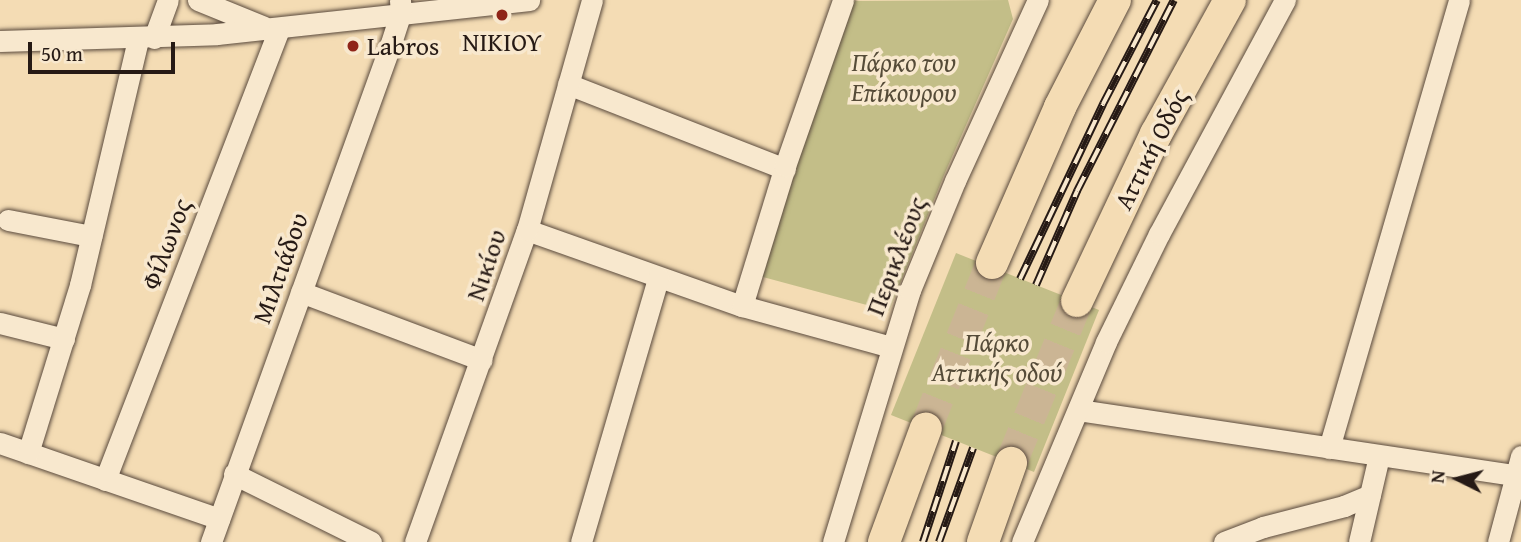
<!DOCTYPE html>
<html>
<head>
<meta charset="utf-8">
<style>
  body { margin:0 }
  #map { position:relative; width:1521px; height:542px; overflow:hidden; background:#f4dcb4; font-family:"Gentium Book Plus",serif }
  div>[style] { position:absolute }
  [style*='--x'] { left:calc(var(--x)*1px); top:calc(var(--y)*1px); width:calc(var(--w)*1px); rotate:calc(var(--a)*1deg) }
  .green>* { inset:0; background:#c3be88 }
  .highway-tunnel>* { height:32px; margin-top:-16px; transform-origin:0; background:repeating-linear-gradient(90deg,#cbb594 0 32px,transparent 0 48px) }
  .roads { filter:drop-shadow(0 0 2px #5a4a3d) drop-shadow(0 0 2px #5a4a3d) }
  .minor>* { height:21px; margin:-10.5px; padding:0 10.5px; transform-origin:10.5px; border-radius:10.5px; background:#f8e8ce }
  .highway>* { height:32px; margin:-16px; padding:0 16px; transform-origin:16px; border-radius:16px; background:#f4dcb4 }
  .rail>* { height:8px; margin-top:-4px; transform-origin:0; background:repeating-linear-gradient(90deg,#f8e8ce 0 16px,#261a15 0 32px); box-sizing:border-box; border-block:2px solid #261a15 }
  .dots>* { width:19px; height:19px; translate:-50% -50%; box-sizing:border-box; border:4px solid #f8e8ce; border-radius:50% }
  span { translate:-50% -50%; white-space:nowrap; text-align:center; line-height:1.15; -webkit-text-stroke:7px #f8e8ce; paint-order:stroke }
  .poi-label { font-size:26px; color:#261a15 }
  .left { translate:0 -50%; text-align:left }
  .park-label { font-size:26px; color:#554b38; font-style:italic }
  .street-label { font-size:26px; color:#261a15 }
  .north { position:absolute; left:1423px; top:444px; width:70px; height:70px; -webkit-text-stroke:5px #f8e8ce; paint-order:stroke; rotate:276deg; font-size:19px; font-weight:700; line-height:28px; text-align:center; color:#261a15 }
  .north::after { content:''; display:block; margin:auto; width:24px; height:32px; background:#261a15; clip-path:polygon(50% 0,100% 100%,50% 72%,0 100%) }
  .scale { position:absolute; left:28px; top:42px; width:147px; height:32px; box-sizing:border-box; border:4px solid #261a15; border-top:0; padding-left:9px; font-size:21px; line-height:24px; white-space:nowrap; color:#261a15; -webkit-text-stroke:5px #f8e8ce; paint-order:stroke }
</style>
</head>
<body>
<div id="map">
  <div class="green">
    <i style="clip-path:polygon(1008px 0,1013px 19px,944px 175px,889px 311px,759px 276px,849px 1px)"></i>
    <i style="clip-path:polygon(956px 253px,1099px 310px,1034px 472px,891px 415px)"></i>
  </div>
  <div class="highway-tunnel">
    <i style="--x:926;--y:428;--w:178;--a:-68.2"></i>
    <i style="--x:1011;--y:463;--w:175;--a:-67.8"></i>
  </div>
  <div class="roads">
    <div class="minor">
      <i style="--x:198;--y:0;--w:71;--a:22.2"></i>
      <i style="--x:154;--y:38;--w:40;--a:-69.8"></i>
      <i style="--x:0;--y:41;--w:217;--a:-1.8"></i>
      <i style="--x:217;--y:34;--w:314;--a:-6.2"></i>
      <i style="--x:568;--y:84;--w:233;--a:21.4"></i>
      <i style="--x:8;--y:220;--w:85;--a:10.9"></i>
      <i style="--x:527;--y:230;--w:228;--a:19.5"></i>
      <i style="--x:742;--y:306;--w:155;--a:15.4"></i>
      <i style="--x:301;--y:292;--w:193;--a:20.6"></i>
      <i style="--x:742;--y:306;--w:146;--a:-72.9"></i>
      <i style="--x:785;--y:166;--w:176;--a:-70.7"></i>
      <i style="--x:0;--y:323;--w:66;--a:14"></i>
      <i style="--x:1080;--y:408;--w:6;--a:31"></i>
      <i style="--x:1085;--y:411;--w:441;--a:8.5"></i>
      <i style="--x:0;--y:443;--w:232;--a:19.1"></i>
      <i style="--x:1329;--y:448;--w:466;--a:-73.8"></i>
      <i style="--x:28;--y:453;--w:176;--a:-72.8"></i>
      <i style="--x:80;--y:285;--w:253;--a:-76.7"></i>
      <i style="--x:234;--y:474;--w:153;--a:26.4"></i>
      <i style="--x:105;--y:480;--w:484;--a:-68.9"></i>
      <i style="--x:211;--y:542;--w:530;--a:-70.16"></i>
      <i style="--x:391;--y:43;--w:33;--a:-72"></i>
      <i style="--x:401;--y:12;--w:12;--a:-95"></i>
      <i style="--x:415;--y:542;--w:331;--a:-70.3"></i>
      <i style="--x:527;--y:230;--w:239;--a:-74.2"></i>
      <i style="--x:581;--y:542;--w:275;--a:-73.7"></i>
      <i style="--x:833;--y:542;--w:264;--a:-73"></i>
      <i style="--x:910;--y:290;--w:118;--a:-67.6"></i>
      <i style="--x:955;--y:181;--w:199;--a:-65.4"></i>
      <i style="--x:1022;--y:542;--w:217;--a:-67.2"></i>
      <i style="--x:1106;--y:342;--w:120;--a:-63.9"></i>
      <i style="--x:1159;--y:234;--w:266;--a:-61.7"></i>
      <i style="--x:1224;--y:542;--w:42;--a:-21"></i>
      <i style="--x:1263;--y:527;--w:84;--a:-14.5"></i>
      <i style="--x:1344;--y:506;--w:28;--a:-23"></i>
      <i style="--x:1359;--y:542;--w:88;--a:-76.9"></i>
      <i style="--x:1498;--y:542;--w:89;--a:-75"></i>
    </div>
    <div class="highway">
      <i style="--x:992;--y:263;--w:170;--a:-66.4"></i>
      <i style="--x:1060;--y:107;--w:120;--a:-62.8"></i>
      <i style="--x:1077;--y:301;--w:185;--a:-64.7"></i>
      <i style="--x:1156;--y:134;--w:153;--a:-61.1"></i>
      <i style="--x:884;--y:542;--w:121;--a:-69.8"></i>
      <i style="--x:983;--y:542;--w:84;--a:-70.5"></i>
    </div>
  </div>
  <div class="rail">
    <i style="--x:1020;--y:279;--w:194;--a:-64.6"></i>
    <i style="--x:1103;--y:104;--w:117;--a:-62.6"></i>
    <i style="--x:1036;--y:285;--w:103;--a:-66.4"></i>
    <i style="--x:1077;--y:191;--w:214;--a:-63.1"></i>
    <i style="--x:923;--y:542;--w:106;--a:-71.9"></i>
    <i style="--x:939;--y:542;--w:100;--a:-70.1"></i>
  </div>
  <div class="dots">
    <i style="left:502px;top:15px;background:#8f2418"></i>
    <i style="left:353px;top:46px;background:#8f2418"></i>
  </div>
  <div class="poi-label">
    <span style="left:502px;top:42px">ΝΙΚΙΟΥ</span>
    <span class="left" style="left:367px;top:46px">Labros</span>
  </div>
  <div class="park-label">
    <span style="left:904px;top:77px">Πάρκο του<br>Επίκουρου</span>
    <span style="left:997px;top:357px">Πάρκο<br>Αττικής οδού</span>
  </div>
  <div class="street-label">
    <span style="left:1151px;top:149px;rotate:-63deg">Αττική Οδός</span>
    <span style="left:166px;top:244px;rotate:-69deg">Φίλωνος</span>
    <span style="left:896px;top:256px;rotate:-69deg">Περικλέους</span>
    <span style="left:486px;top:265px;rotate:-71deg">Νικίου</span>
    <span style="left:280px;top:268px;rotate:-70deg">Μιλτιάδου</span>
  </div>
  <div class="north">N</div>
  <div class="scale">50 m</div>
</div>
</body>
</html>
